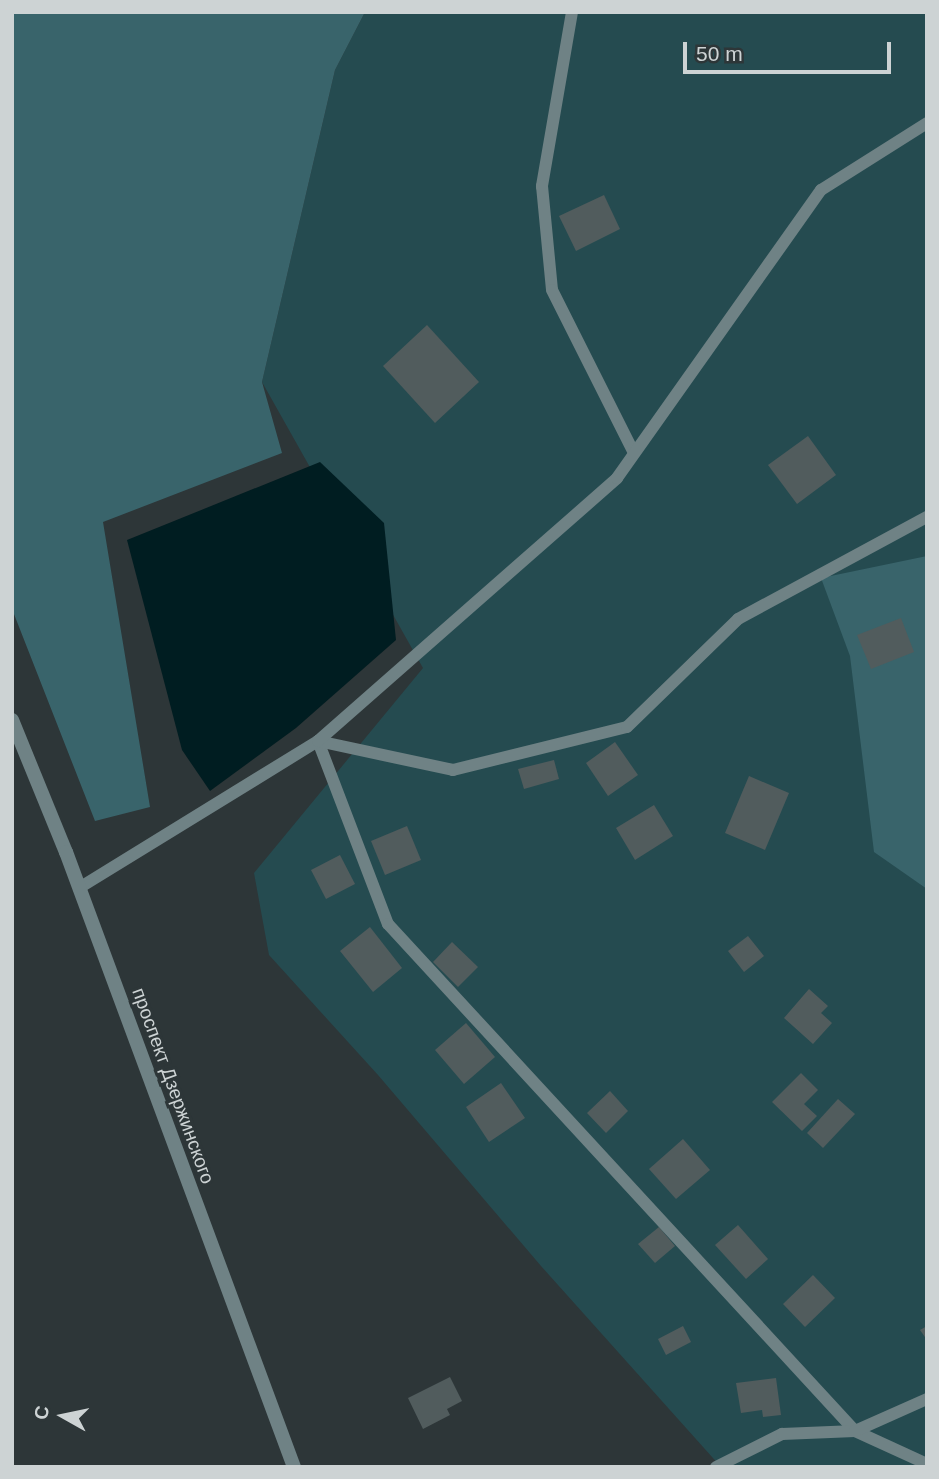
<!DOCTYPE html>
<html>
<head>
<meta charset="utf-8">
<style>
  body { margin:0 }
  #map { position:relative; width:939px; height:1479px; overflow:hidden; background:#2d3638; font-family:Helvetica,sans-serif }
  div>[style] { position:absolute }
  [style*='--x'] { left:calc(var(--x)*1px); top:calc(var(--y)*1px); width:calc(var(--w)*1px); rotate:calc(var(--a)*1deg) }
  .green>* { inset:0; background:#254b50 }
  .forest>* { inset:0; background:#39646b }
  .water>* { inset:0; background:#001d21 }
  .building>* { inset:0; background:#515c5d }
  .service>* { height:12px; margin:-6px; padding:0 6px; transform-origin:6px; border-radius:6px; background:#6f8285 }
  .tertiary>* { height:14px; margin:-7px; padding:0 7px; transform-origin:7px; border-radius:7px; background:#6f8285 }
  span { translate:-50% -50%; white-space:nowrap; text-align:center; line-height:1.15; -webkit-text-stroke:6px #2d3638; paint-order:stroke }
  .street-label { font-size:19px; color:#cdd3d4 }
  .frame { position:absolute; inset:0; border:14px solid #cdd3d4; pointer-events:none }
  .north { position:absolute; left:28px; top:1381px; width:70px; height:70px; -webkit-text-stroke:5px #2d3638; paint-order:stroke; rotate:279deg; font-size:19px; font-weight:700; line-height:28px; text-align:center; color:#cdd3d4 }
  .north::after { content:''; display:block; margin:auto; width:24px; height:32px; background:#cdd3d4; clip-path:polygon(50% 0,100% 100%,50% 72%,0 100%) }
  .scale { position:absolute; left:683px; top:42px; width:208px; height:32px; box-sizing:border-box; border:4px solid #cdd3d4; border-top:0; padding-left:9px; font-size:21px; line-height:24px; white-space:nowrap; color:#cdd3d4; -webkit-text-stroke:5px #2d3638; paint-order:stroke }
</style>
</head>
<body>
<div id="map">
  <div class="green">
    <i style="clip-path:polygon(365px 12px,927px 12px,927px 1467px,721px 1467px,541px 1266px,378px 1075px,269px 955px,254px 873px,423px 668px,262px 382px,335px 70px)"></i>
  </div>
  <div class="forest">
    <i style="clip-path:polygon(12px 12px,365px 12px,335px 70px,262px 382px,282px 453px,103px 522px,150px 807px,95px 821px,12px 609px)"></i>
    <i style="clip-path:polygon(927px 556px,927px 889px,874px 852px,850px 656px,821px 578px)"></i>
  </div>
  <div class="water">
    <i style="clip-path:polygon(320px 462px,384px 523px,396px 640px,296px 728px,210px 791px,182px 750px,127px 540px)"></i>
  </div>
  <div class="building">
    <i style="clip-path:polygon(604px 195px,620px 229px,576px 251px,559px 216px)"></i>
    <i style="clip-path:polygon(427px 325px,479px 382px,435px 423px,383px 366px)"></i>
    <i style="clip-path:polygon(808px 436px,836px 475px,797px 504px,768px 465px)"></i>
    <i style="clip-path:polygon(901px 618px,914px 652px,871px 669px,857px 635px)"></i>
    <i style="clip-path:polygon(615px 742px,638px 775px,608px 796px,586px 763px)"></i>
    <i style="clip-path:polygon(554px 760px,559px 779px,524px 789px,518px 769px)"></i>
    <i style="clip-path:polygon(749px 776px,789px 793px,765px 850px,725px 833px)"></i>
    <i style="clip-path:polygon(654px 805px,673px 836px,635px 860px,616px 828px)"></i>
    <i style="clip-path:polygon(407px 826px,421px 860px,385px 875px,371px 841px)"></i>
    <i style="clip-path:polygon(340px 855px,355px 884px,326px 899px,311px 870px)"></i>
    <i style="clip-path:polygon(370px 927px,402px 968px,373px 992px,340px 951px)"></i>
    <i style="clip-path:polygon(748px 936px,764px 956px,744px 972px,728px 951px)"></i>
    <i style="clip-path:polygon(452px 942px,478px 967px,458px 987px,433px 962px)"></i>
    <i style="clip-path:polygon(809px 989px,828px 1006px,821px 1013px,832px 1023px,813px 1044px,784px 1018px)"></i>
    <i style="clip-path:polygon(466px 1023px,495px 1057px,464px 1084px,435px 1050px)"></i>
    <i style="clip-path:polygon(801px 1073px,818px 1090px,804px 1104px,817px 1116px,802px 1131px,772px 1102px)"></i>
    <i style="clip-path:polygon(501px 1083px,525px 1118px,489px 1142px,466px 1107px)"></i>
    <i style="clip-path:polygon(610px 1091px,628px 1111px,606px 1133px,587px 1113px)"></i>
    <i style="clip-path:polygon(838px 1099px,855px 1114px,823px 1148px,807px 1133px)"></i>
    <i style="clip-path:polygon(683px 1139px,710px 1170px,676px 1199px,649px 1169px)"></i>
    <i style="clip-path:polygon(738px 1225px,768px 1259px,746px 1279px,715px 1245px)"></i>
    <i style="clip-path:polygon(659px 1227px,675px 1246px,655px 1263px,638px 1244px)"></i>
    <i style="clip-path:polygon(813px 1275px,835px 1298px,805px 1327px,783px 1304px)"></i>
    <i style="clip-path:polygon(683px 1326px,691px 1342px,666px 1355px,658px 1339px)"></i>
    <i style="clip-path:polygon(927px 1326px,927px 1340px,920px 1330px)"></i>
    <i style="clip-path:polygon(450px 1377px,462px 1401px,447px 1409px,450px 1415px,423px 1429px,408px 1398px)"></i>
    <i style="clip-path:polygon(776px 1378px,781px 1415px,763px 1417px,762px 1410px,741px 1413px,736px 1383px)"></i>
  </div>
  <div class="service">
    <i style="--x:572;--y:12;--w:177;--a:99.8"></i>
    <i style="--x:542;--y:186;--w:104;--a:84.5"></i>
    <i style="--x:552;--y:290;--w:182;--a:63.3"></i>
    <i style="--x:318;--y:741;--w:196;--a:69.1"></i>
    <i style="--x:388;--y:924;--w:689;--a:47.35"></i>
    <i style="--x:855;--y:1431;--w:79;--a:24.6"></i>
    <i style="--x:318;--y:741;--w:138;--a:12.1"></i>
    <i style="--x:453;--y:770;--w:179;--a:-13.9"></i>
    <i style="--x:627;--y:727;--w:155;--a:-44.2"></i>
    <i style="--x:738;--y:619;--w:215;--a:-28.4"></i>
    <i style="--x:79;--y:888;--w:281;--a:-31.6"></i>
    <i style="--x:318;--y:741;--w:398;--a:-41.3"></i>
    <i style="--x:617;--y:478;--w:353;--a:-54.7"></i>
    <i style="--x:821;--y:190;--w:125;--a:-32.3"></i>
    <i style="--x:716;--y:1467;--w:74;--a:-26.6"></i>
    <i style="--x:782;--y:1434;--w:73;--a:-2.4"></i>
    <i style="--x:855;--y:1431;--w:79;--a:-24"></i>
  </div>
  <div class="tertiary">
    <i style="--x:12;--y:720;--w:143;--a:67.8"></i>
    <i style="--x:66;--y:852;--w:656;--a:69.66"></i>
  </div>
  <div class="street-label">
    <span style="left:173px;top:1086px;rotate:70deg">проспект Дзержинского</span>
  </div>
  <div class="frame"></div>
  <div class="north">С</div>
  <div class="scale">50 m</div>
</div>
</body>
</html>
